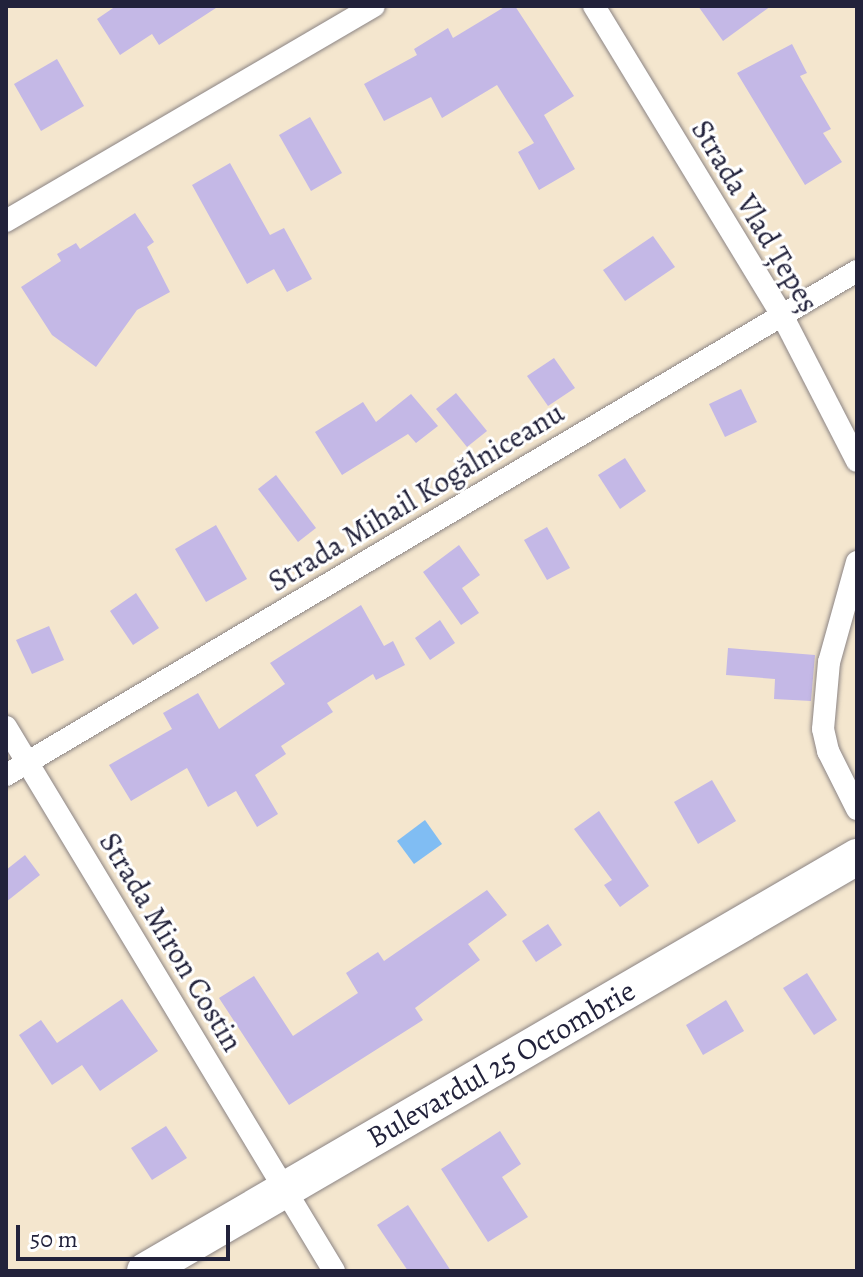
<!DOCTYPE html>
<html>
<head>
<meta charset="utf-8">
<style>
  body { margin:0 }
  #map { position:relative; width:863px; height:1277px; overflow:hidden; background:#f4e6ce; font-family:Alegreya,serif }
  div>[style] { position:absolute }
  [style*='--x'] { left:calc(var(--x)*1px); top:calc(var(--y)*1px); width:calc(var(--w)*1px); rotate:calc(var(--a)*1deg) }
  .water>* { inset:0; background:#80bdf3 }
  .building>* { inset:0; background:#c4b8e6 }
  .roads { filter:drop-shadow(0 0 2px #8b8484) drop-shadow(0 0 2px #8b8484) }
  .street>* { height:22px; margin:-11px; padding:0 11px; transform-origin:11px; border-radius:11px; background:#fff }
  .primary>* { height:36px; margin:-18px; padding:0 18px; transform-origin:18px; border-radius:18px; background:#fff }
  span { translate:-50% -50%; white-space:nowrap; text-align:center; line-height:1.15; -webkit-text-stroke:6px #fff; paint-order:stroke }
  .street-label { font-size:30px; color:#22223b }
  .frame { position:absolute; inset:0; border:8px solid #22223b; pointer-events:none }
  .scale { position:absolute; left:16px; top:1225px; width:214px; height:36px; box-sizing:border-box; border:4px solid #22223b; border-top:0; padding-left:10px; font-size:24px; line-height:28px; white-space:nowrap; color:#22223b; -webkit-text-stroke:6px #fff; paint-order:stroke }
</style>
</head>
<body>
<div id="map">
  <div class="water">
    <i style="clip-path:polygon(425px 820px,442px 844px,414px 864px,397px 841px)"></i>
  </div>
  <div class="building">
    <i style="clip-path:polygon(116px 6px,219px 6px,159px 45px,152px 34px,120px 55px,97px 19px)"></i>
    <i style="clip-path:polygon(506px 6px,515px 6px,574px 96px,544px 115px,575px 169px,539px 190px,518px 152px,534px 143px,497px 85px,442px 118px,431px 97px,384px 121px,364px 84px,417px 55px,414px 49px,448px 28px,453px 38px)"></i>
    <i style="clip-path:polygon(698px 6px,771px 6px,723px 41px)"></i>
    <i style="clip-path:polygon(792px 44px,807px 73px,800px 76px,831px 129px,823px 133px,842px 162px,805px 185px,737px 73px)"></i>
    <i style="clip-path:polygon(57px 59px,84px 106px,41px 131px,14px 84px)"></i>
    <i style="clip-path:polygon(310px 117px,342px 173px,311px 191px,279px 135px)"></i>
    <i style="clip-path:polygon(230px 163px,270px 235px,284px 228px,312px 279px,287px 292px,274px 269px,247px 284px,192px 185px)"></i>
    <i style="clip-path:polygon(135px 213px,154px 242px,147px 247px,170px 292px,137px 310px,96px 367px,52px 335px,21px 287px,61px 261px,57px 254px,76px 243px,80px 249px)"></i>
    <i style="clip-path:polygon(653px 236px,675px 267px,625px 301px,603px 270px)"></i>
    <i style="clip-path:polygon(554px 358px,575px 388px,548px 406px,527px 376px)"></i>
    <i style="clip-path:polygon(741px 389px,757px 422px,725px 437px,709px 404px)"></i>
    <i style="clip-path:polygon(456px 393px,487px 431px,467px 447px,436px 409px)"></i>
    <i style="clip-path:polygon(411px 394px,438px 426px,416px 443px,408px 434px,342px 475px,315px 432px,363px 402px,376px 422px)"></i>
    <i style="clip-path:polygon(625px 458px,646px 491px,620px 509px,598px 475px)"></i>
    <i style="clip-path:polygon(276px 475px,316px 528px,298px 542px,258px 489px)"></i>
    <i style="clip-path:polygon(216px 525px,247px 579px,206px 602px,175px 549px)"></i>
    <i style="clip-path:polygon(547px 527px,570px 568px,547px 580px,524px 540px)"></i>
    <i style="clip-path:polygon(459px 545px,480px 575px,462px 588px,479px 613px,461px 625px,423px 572px)"></i>
    <i style="clip-path:polygon(136px 593px,159px 628px,133px 645px,110px 611px)"></i>
    <i style="clip-path:polygon(361px 605px,384px 646px,393px 641px,405px 665px,376px 680px,373px 674px,327px 703px,333px 712px,281px 746px,286px 754px,255px 775px,278px 814px,257px 827px,236px 791px,208px 807px,187px 768px,131px 801px,109px 765px,172px 729px,163px 713px,198px 693px,219px 729px,285px 684px,270px 663px)"></i>
    <i style="clip-path:polygon(440px 620px,455px 643px,430px 660px,415px 638px)"></i>
    <i style="clip-path:polygon(49px 626px,64px 660px,32px 674px,16px 640px)"></i>
    <i style="clip-path:polygon(728px 648px,815px 655px,811px 701px,774px 699px,775px 679px,726px 675px)"></i>
    <i style="clip-path:polygon(712px 780px,736px 821px,698px 844px,674px 802px)"></i>
    <i style="clip-path:polygon(599px 811px,649px 886px,620px 907px,604px 885px,612px 880px,574px 829px)"></i>
    <i style="clip-path:polygon(25px 855px,40px 875px,6px 902px,6px 870px)"></i>
    <i style="clip-path:polygon(487px 890px,507px 915px,468px 944px,480px 960px,415px 1008px,423px 1020px,289px 1105px,219px 998px,254px 976px,293px 1036px,358px 993px,346px 973px,378px 952px,384px 961px)"></i>
    <i style="clip-path:polygon(548px 924px,562px 945px,536px 962px,522px 941px)"></i>
    <i style="clip-path:polygon(807px 973px,837px 1020px,814px 1035px,783px 988px)"></i>
    <i style="clip-path:polygon(122px 999px,158px 1051px,100px 1091px,82px 1065px,52px 1085px,19px 1035px,41px 1020px,57px 1043px)"></i>
    <i style="clip-path:polygon(726px 1000px,744px 1031px,703px 1055px,686px 1025px)"></i>
    <i style="clip-path:polygon(166px 1126px,187px 1158px,152px 1180px,131px 1148px)"></i>
    <i style="clip-path:polygon(500px 1131px,521px 1164px,502px 1177px,528px 1217px,488px 1242px,441px 1169px)"></i>
    <i style="clip-path:polygon(408px 1205px,451px 1271px,408px 1271px,377px 1225px)"></i>
  </div>
  <div class="roads">
    <div class="street">
      <i style="--x:594;--y:6;--w:362;--a:58.7"></i>
      <i style="--x:782;--y:315;--w:164;--a:62.8"></i>
      <i style="--x:6;--y:221;--w:426;--a:-30.3"></i>
      <i style="--x:857;--y:562;--w:104;--a:105.6"></i>
      <i style="--x:829;--y:662;--w:67;--a:95.1"></i>
      <i style="--x:823;--y:729;--w:23;--a:77"></i>
      <i style="--x:828;--y:751;--w:65;--a:63.4"></i>
      <i style="--x:6;--y:727;--w:635;--a:58.91"></i>
      <i style="--x:6;--y:775;--w:989;--a:-30.64"></i>
    </div>
    <div class="primary">
      <i style="--x:145;--y:1271;--w:824;--a:-30.18"></i>
    </div>
  </div>
  <div class="street-label">
    <span style="left:755px;top:216px;rotate:59deg">Strada Vlad Țepeș</span>
    <span style="left:416px;top:497px;rotate:-31deg">Strada Mihail Kogălniceanu</span>
    <span style="left:171px;top:942px;rotate:59deg">Strada Miron Costin</span>
    <span style="left:501px;top:1064px;rotate:-30deg">Bulevardul 25 Octombrie</span>
  </div>
  <div class="frame"></div>
  <div class="scale">50 m</div>
</div>
</body>
</html>
